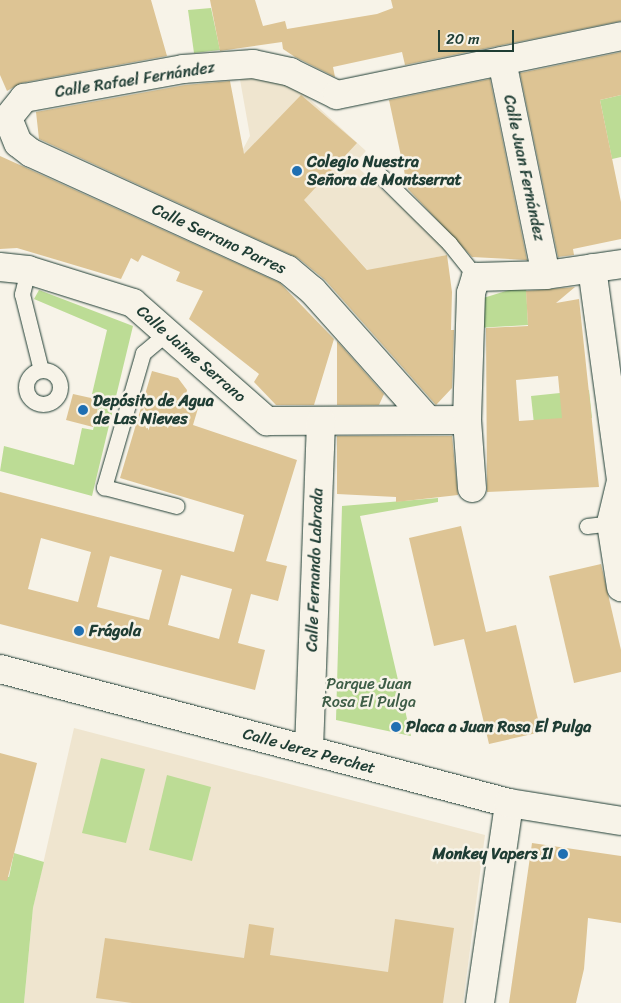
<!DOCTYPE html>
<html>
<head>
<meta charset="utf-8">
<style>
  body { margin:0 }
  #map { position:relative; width:621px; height:1003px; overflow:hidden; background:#f7f3e8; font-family:Sriracha,sans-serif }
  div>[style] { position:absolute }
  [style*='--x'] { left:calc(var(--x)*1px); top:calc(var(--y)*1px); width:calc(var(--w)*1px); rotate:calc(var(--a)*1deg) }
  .built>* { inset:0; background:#efe5cf }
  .green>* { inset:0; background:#bcdc95 }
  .building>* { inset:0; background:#ddc494 }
  .roads { filter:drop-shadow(0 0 1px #1f3d34) drop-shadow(0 0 1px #1f3d34) }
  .lane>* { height:15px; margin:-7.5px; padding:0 7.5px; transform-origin:7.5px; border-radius:7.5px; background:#f7f3e8 }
  .lane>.ring { margin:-7.5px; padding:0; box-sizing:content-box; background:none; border:15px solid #f7f3e8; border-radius:50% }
  .street>* { height:28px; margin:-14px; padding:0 14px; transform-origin:14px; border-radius:14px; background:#f7f3e8 }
  .secondary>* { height:28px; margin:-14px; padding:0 14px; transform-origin:14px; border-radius:14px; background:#f7f3e8 }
  .dots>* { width:14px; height:14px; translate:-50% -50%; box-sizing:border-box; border:2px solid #f7f3e8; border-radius:50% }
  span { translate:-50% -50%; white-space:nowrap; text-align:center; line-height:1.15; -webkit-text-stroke:5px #f7f3e8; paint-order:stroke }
  .street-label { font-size:16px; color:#1f3d34 }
  .poi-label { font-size:16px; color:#1f3d34; font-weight:700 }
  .left { translate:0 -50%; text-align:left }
  .right { translate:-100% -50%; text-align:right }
  .park-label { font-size:16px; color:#3e5d47 }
  .scale { position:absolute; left:438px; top:30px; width:76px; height:22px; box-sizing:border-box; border:2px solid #1f3d34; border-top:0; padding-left:6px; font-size:15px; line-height:18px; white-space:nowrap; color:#1f3d34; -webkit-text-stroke:4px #f7f3e8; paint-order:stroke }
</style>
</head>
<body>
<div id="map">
  <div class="built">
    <i style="clip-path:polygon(239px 74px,278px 76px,303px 93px,366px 151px,354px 164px,441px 243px,447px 255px,379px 268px,372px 275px,328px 227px,227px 179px,250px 136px)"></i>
    <i style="clip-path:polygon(74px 728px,485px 835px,463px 1003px,24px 1003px,33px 908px)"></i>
  </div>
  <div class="green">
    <i style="clip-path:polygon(211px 8px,220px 50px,194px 53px,188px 10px)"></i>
    <i style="clip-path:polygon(621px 95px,621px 157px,612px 159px,600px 100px)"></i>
    <i style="clip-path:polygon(526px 285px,528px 325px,478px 328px,480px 299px)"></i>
    <i style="clip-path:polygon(39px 290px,133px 326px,92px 496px,0 471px,4px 446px,74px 465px,82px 428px,93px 430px,101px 397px,92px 394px,107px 330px,34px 299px)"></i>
    <i style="clip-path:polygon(589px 390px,592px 418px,534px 424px,531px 396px)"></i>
    <i style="clip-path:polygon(438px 498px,438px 502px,360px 516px,411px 736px,336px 720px,342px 506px)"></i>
    <i style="clip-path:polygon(101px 758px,145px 769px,126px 843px,82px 833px)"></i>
    <i style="clip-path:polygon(167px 775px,211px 787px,192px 861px,149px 850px)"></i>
    <i style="clip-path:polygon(14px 853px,44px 862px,33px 908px,24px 1003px,0 1003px,0 875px,9px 877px)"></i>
  </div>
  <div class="building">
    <i style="clip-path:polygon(0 0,151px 0,167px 56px,21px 83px,7px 91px,0 75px)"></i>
    <i style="clip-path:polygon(210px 0,255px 0,263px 26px,285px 21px,287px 29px,377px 14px,393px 8px,391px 0,621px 0,621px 21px,405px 65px,402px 52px,333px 67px,335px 77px,295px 57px,283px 49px,282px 42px,220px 51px)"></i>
    <i style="clip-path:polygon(621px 52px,621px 95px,600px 100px,621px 202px,621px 239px,573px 249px,574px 255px,558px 257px,520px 73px)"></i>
    <i style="clip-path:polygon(490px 79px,527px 260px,472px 257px,408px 189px,389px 100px)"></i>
    <i style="clip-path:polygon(230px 81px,244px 154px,301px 95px,357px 143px,304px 200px,367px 270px,447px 255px,452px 292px,451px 330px,454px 330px,452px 388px,436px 405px,325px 280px,298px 258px,39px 139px,36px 112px,185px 85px)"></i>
    <i style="clip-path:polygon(0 156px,280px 283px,334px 339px,314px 405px,276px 405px,254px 382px,259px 374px,189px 319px,203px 291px,176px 281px,180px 272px,142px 255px,138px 262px,131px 258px,121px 279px,17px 248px,0 249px)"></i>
    <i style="clip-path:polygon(evenodd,575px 287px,556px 303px,579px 299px,599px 487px,487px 492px,486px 328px,528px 326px,526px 291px,575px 287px,558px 376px,562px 418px,519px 421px,516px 380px,558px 376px)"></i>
    <i style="clip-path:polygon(337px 341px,384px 394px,379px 405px,337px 405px)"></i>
    <i style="clip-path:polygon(evenodd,152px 371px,178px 378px,187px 390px,186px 396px,199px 405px,193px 425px,297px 460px,266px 561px,287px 566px,278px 601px,251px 594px,238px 643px,265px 650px,255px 690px,0 624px,0 492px,234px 552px,244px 515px,120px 478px,152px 371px,41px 538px,91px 552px,78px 602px,28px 589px,41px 538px,152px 371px,110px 556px,162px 570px,149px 620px,97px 607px,110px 556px,152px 371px,181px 575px,232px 589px,219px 639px,168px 625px,181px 575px)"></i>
    <i style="clip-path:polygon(73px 394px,100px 400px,93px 427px,66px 420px)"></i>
    <i style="clip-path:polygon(337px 436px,452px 436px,458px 495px,396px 502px,396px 497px,337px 494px)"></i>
    <i style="clip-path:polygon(461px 526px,486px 632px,516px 625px,541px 732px,489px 744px,464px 639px,434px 646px,409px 538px)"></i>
    <i style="clip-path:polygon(601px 564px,621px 650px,621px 672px,574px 683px,549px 576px)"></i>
    <i style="clip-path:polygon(0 753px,37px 763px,7px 881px,0 880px)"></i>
    <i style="clip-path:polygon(532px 843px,621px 856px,621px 923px,588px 918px,584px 969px,576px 1003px,509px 1003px)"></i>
    <i style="clip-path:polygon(395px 919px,454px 928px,443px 1003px,132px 1003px,96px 998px,105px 938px,244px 958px,249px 924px,274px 928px,270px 955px,388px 972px)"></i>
  </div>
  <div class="roads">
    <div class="lane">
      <i style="--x:376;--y:171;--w:103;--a:44.6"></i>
      <i style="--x:449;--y:243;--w:43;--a:51.5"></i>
      <i style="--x:28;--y:270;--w:25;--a:104"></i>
      <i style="--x:22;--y:294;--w:78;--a:76"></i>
      <i style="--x:168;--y:332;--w:33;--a:140"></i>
      <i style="--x:143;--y:353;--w:140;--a:106.2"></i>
      <i style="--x:104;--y:487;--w:75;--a:14.6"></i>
      <i class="ring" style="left:26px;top:370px;width:19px;height:19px"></i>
      <i style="--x:587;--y:526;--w:24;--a:-7"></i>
    </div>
    <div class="street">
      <i style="--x:502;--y:61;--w:218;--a:78.4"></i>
      <i style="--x:0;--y:267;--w:28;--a:6"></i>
      <i style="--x:28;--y:270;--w:110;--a:17.4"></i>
      <i style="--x:133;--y:303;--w:179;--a:41.4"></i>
      <i style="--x:267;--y:421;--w:200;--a:-0.3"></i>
      <i style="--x:592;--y:268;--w:215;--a:82.2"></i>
      <i style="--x:621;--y:481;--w:43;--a:103.4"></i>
      <i style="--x:611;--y:523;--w:65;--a:81.1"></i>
      <i style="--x:428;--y:420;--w:173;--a:-131.7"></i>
      <i style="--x:313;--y:291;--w:33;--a:-140"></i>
      <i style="--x:288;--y:270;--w:282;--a:-155.5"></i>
      <i style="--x:31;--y:153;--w:16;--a:-142"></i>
      <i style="--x:18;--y:143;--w:27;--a:-112"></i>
      <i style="--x:8;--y:118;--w:26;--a:-51"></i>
      <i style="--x:24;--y:98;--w:162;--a:-10.3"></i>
      <i style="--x:183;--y:69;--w:70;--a:-4.1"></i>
      <i style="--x:253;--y:64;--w:38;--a:12"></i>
      <i style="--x:290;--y:72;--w:52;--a:26.1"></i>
      <i style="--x:337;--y:95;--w:290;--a:-11.7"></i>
      <i style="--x:472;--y:488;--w:68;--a:-94.2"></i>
      <i style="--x:467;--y:420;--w:127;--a:-88.2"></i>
      <i style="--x:471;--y:293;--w:17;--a:-73"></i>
      <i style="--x:476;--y:277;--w:70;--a:-1.6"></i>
      <i style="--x:546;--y:275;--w:76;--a:-8.3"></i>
      <i style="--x:309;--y:749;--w:328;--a:-87.9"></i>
      <i style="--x:480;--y:1003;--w:202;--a:-81.7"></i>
    </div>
    <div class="secondary">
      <i style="--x:0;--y:669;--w:526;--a:14.75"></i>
      <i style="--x:509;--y:803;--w:113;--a:9.1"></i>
    </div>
  </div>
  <div class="dots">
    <i style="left:297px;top:171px;background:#1f6fb2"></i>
    <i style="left:83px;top:410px;background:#1f6fb2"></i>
    <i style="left:79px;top:631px;background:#1f6fb2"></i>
    <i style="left:396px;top:727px;background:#1f6fb2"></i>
    <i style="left:563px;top:854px;background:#1f6fb2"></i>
  </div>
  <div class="street-label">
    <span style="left:135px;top:80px;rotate:-9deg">Calle Rafael Fernández</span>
    <span style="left:524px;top:168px;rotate:78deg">Calle Juan Fernández</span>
    <span style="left:219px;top:239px;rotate:25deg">Calle Serrano Parres</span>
    <span style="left:191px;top:354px;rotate:41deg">Calle Jaime Serrano</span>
    <span style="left:315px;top:570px;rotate:-88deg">Calle Fernando Labrada</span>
    <span style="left:309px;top:751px;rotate:15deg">Calle Jerez Perchet</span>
  </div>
  <div class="poi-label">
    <span class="left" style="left:307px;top:171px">Colegio Nuestra<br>Señora de Montserrat</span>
    <span class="left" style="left:93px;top:410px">Depósito de Agua<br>de Las Nieves</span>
    <span class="left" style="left:89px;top:631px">Frágola</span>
    <span class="left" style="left:406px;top:727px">Placa a Juan Rosa El Pulga</span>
    <span class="right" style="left:553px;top:854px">Monkey Vapers II</span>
  </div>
  <div class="park-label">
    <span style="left:369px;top:693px">Parque Juan<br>Rosa El Pulga</span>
  </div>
  <div class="scale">20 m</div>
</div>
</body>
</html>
